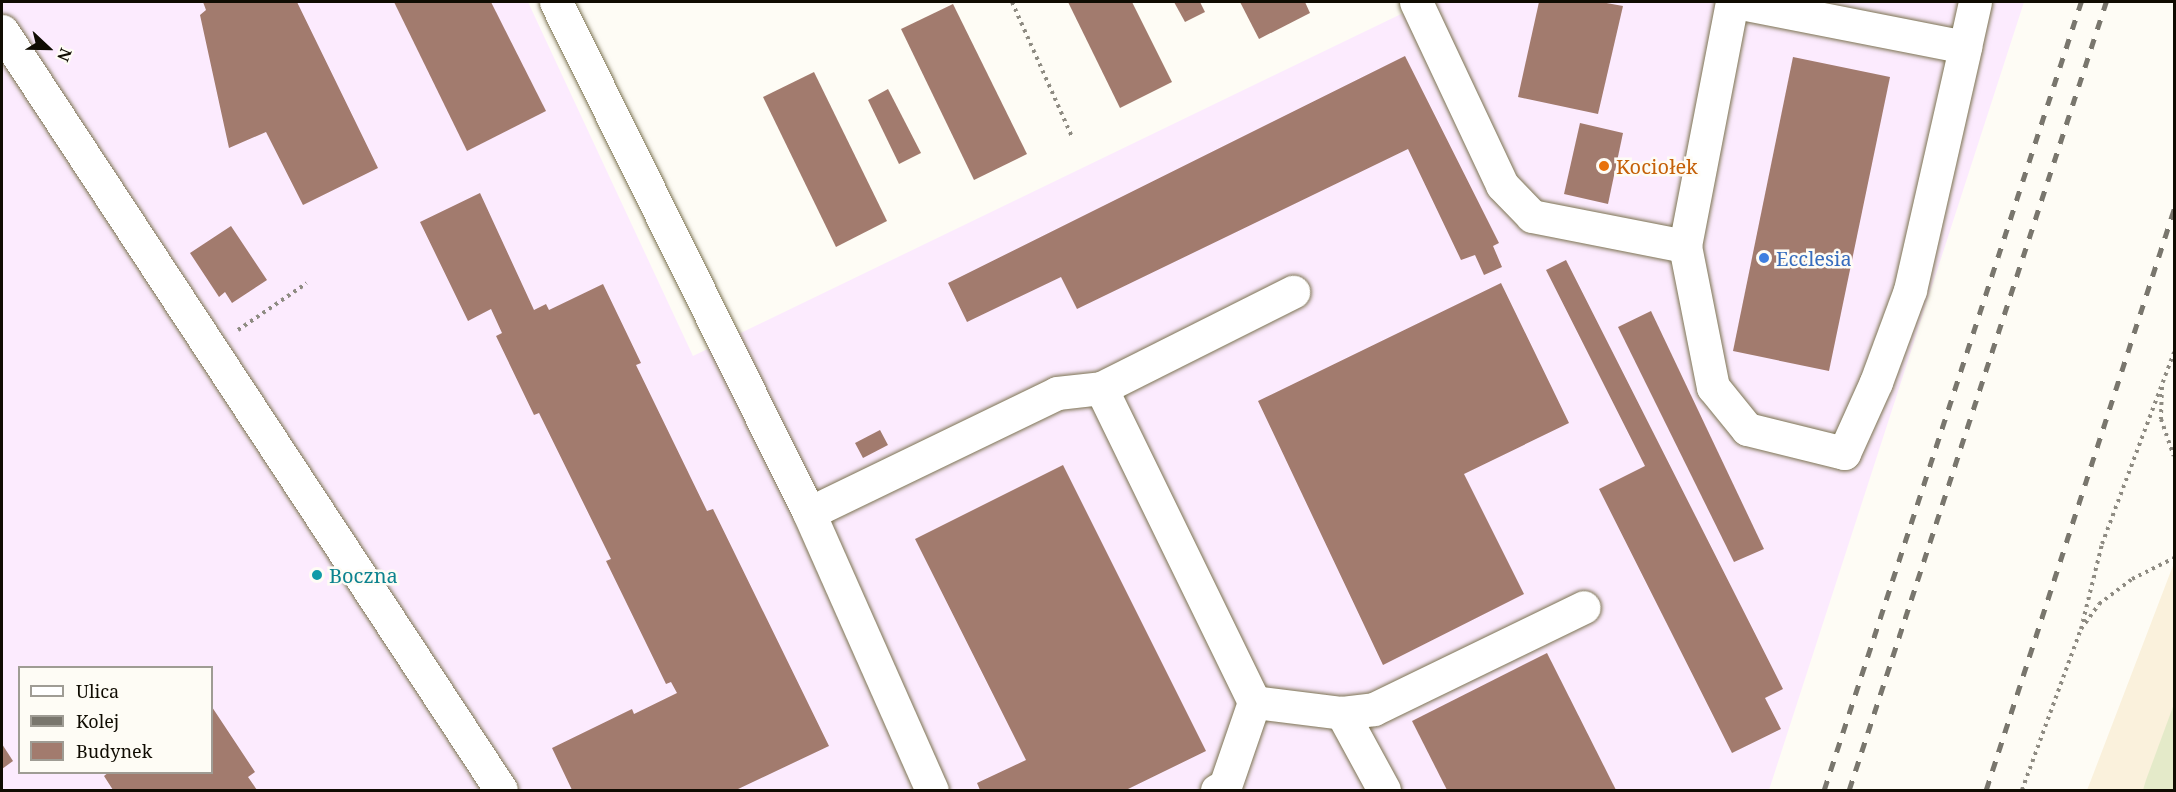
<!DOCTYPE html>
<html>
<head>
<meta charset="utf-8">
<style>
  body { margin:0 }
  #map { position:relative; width:2176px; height:792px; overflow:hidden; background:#fefcf5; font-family:"Noto Serif",serif }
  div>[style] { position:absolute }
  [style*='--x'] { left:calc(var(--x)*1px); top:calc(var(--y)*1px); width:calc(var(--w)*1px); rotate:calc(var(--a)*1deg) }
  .commercial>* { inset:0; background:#faf1dc }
  .industrial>* { inset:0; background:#fcebfe }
  .green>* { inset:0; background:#e4eac9 }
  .building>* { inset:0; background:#a27b6e }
  .path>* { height:4px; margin-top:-2px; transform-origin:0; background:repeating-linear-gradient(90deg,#8e8b82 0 3px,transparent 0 7.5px) }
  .roads { filter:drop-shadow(0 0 2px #7c7352) drop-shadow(0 0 2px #7c7352) }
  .minor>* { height:33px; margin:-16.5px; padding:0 16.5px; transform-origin:16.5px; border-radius:16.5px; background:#fff }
  .rail>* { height:4.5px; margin-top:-2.25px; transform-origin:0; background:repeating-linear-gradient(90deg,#79766d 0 10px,transparent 0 20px) }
  .dots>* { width:16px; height:16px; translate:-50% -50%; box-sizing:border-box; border:3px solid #fefcf5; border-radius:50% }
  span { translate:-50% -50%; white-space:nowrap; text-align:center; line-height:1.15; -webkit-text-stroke:5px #fefcf5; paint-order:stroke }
  .food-label { font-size:20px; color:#c56008 }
  .left { translate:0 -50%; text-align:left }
  .shop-label { font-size:20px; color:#366cbe }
  .culture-label { font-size:20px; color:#0d838f }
  .frame { position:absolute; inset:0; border:3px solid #100c02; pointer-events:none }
  .legend { position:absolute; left:18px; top:666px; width:195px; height:108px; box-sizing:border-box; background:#fefcf5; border:2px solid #9f9c94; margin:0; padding:8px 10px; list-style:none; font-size:18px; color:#100c02 }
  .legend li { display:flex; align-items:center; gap:12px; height:30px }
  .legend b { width:30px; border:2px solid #9f9c94 }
  .north { position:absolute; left:18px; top:18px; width:60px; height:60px; -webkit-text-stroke:4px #fefcf5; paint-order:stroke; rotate:112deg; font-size:16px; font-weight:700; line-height:24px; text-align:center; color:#100c02 }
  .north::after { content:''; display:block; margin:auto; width:21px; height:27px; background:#100c02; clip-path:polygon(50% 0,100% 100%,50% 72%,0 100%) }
</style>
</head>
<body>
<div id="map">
  <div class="commercial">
    <i style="clip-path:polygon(2174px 563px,2174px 790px,2087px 790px,2091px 780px)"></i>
  </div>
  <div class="industrial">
    <i style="clip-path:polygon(evenodd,2px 2px,528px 2px,693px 356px,1426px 2px,2024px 2px,1769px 790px,2px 790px,2px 2px,20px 668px,212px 668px,212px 772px,20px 772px,20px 668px)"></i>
  </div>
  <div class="green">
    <i style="clip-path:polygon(2174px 704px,2174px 790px,2143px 790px,2146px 780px)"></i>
  </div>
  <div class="building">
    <i style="clip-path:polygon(203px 2px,297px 2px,378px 168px,303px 205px,266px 132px,229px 148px,200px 15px,206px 10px)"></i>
    <i style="clip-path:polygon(394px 2px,491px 2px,546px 111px,467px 151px)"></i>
    <i style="clip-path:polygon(1068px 2px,1132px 2px,1172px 82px,1120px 108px)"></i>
    <i style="clip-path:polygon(1174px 2px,1200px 2px,1205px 12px,1185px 22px)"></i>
    <i style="clip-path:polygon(1240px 2px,1305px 2px,1310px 13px,1259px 39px)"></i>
    <i style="clip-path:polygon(1539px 2px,1601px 2px,1623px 6px,1598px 114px,1518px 97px)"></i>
    <i style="clip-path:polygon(953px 4px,1027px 154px,974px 180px,901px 29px)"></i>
    <i style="clip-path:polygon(1405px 56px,1499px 243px,1493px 246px,1502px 267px,1484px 275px,1475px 255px,1461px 260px,1408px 149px,1077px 309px,1061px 277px,967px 322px,948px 283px)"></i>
    <i style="clip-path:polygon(1793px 57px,1890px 77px,1829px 371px,1733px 351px)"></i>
    <i style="clip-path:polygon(814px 72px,887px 221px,836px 247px,763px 97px)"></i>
    <i style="clip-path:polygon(888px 89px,921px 153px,899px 164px,868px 100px)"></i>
    <i style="clip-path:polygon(1580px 123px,1623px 133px,1608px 204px,1564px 194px)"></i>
    <i style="clip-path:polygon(480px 193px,534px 310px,546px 304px,549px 310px,603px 284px,641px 363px,636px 365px,707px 511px,713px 509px,829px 746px,736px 790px,572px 790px,552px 748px,632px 709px,634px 714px,677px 693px,671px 682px,666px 684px,606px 561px,611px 559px,539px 413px,534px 415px,496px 336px,502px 333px,491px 309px,468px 321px,420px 222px)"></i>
    <i style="clip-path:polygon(231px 226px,267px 280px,232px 303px,225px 292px,219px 297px,190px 253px)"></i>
    <i style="clip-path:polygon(1566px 260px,1783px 689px,1765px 698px,1781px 729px,1732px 753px,1599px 489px,1645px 466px,1546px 270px)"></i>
    <i style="clip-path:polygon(1501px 283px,1569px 423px,1464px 474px,1524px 594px,1383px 665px,1258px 401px)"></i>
    <i style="clip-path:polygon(1651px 311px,1764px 549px,1734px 562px,1618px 327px)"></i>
    <i style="clip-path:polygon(880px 430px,888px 445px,863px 458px,855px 443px)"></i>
    <i style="clip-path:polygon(1063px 465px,1206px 751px,1126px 790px,980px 790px,977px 783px,1026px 760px,915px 539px)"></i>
    <i style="clip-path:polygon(317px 569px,323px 577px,316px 582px,310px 573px)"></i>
    <i style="clip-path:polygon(1547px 653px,1616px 790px,1447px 790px,1412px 721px)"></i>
    <i style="clip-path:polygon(212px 707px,255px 772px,248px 777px,257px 790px,113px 790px,104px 776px,109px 772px,212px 772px)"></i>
    <i style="clip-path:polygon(2px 744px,13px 761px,2px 769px)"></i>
  </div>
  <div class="path">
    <i style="--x:1012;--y:2;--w:148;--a:66"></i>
    <i style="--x:238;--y:330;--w:83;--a:-34.3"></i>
    <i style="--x:2162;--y:387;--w:32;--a:92"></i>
    <i style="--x:2161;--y:419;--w:39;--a:71"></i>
    <i style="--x:2081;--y:629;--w:88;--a:-76.1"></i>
    <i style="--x:2102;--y:544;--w:205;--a:-69.4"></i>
    <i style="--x:2022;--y:790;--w:171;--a:-69.9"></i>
    <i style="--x:2081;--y:629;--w:31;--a:-54"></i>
    <i style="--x:2099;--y:604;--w:41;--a:-37.1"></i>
    <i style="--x:2132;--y:579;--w:47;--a:-26.6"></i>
  </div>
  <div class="roads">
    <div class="minor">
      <i style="--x:556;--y:2;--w:570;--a:63.66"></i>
      <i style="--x:809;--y:513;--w:303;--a:66.1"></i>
      <i style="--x:1416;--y:2;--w:202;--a:64.8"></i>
      <i style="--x:1502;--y:185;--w:43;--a:45.9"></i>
      <i style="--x:1532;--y:216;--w:156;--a:11.1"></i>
      <i style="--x:1685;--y:246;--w:248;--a:-79.1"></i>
      <i style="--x:1736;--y:2;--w:233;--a:11.1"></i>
      <i style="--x:1965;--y:47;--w:46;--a:-77.5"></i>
      <i style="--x:2;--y:31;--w:908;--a:56.68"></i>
      <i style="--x:1685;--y:246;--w:144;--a:78.8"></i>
      <i style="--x:1713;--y:387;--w:54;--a:51"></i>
      <i style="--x:1747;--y:429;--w:100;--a:13.9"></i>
      <i style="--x:1844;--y:453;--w:78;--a:-65.7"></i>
      <i style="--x:1876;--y:382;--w:98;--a:-69.7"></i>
      <i style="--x:1910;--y:290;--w:249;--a:-77.2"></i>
      <i style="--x:1101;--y:388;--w:349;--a:64"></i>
      <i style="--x:1254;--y:702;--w:89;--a:109"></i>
      <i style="--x:1225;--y:786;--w:9;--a:153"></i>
      <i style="--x:809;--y:513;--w:276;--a:-25.8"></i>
      <i style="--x:1057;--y:393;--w:44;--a:-6.5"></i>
      <i style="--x:1101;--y:388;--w:215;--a:-26.6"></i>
      <i style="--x:1254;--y:702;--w:89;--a:7.1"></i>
      <i style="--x:1384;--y:790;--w:88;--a:-118.6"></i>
      <i style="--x:1342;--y:713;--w:32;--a:-7"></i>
      <i style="--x:1374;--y:709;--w:233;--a:-25.9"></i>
    </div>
  </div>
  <div class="rail">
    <i style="--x:1824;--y:790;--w:829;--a:-71.94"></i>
    <i style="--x:1849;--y:790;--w:829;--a:-71.94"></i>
    <i style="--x:1986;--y:790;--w:611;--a:-72.07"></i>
  </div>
  <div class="dots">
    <i style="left:1604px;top:166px;background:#e8710a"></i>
    <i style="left:1764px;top:258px;background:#3f7fe0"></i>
    <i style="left:317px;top:575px;background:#0f9aa8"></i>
  </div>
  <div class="food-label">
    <span class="left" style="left:1616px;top:166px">Kociołek</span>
  </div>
  <div class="shop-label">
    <span class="left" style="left:1776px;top:258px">Ecclesia</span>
  </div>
  <div class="culture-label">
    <span class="left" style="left:329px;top:575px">Boczna</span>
  </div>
  <div class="frame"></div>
  <ul class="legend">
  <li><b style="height:8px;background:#fff"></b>Ulica</li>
  <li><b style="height:8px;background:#79766d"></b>Kolej</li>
  <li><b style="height:16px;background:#a27b6e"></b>Budynek</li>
  </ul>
  <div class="north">N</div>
</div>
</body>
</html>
